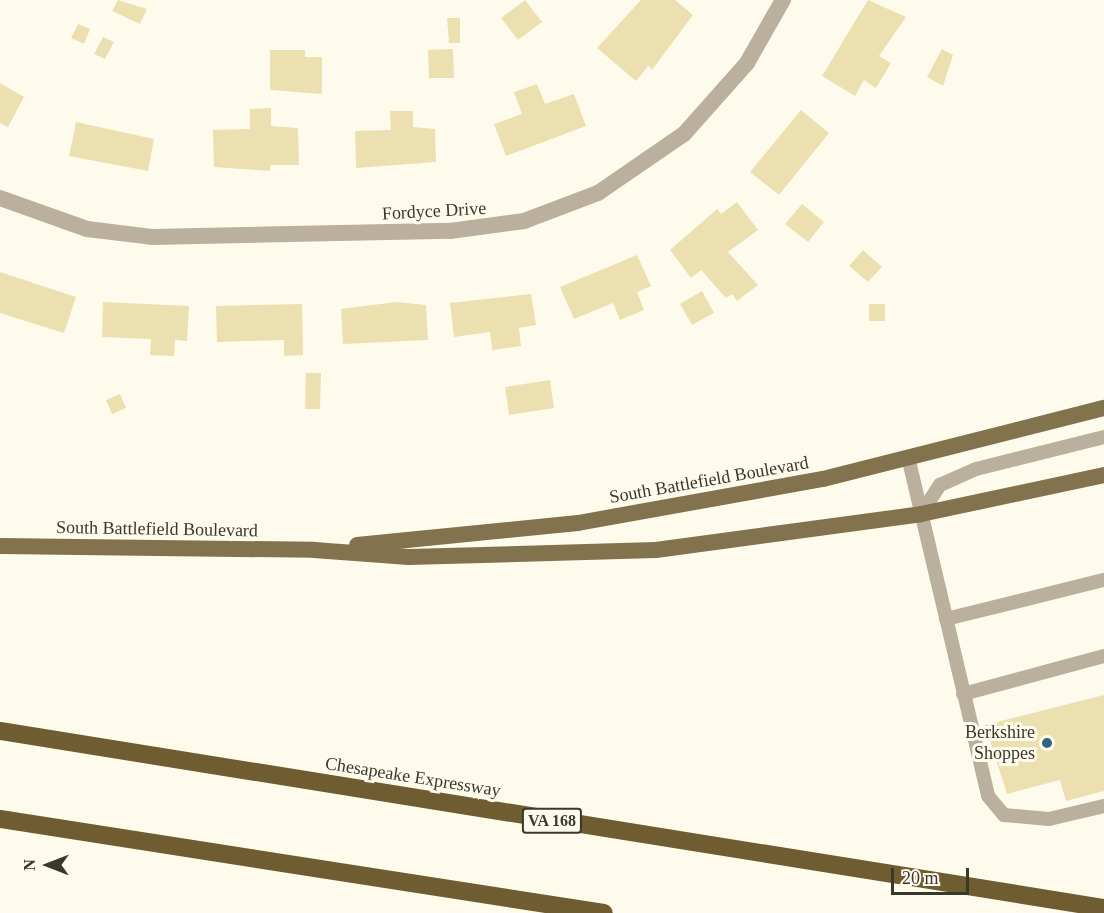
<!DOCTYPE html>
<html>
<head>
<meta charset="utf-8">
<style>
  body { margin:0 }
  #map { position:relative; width:1104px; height:913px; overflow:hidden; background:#fffbec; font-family:Georgia,serif }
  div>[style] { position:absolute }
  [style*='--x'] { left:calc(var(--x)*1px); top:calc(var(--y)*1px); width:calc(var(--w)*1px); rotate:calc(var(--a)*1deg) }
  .building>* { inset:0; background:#ede0b0 }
  .service>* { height:14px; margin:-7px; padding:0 7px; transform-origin:7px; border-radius:7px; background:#bab09d }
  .minor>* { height:16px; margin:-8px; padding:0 8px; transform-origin:8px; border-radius:8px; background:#bab09d }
  .primary>* { height:16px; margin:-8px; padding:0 8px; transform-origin:8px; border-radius:8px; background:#83724e }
  .motorway>* { height:18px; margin:-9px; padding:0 9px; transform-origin:9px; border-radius:9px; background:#6f5c31 }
  .dots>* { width:16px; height:16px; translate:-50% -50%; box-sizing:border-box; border:3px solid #fffbec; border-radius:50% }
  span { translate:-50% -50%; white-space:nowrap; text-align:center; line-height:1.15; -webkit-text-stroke:6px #fffbec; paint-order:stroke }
  .shield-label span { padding:2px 4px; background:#fffbec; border:2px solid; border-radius:4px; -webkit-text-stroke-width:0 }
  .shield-label { font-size:16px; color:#3a372d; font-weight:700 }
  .street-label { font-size:18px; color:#3a372d }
  .poi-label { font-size:18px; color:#3a372d }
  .right { translate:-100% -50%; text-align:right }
  .north { position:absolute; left:18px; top:835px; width:60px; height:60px; -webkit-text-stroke:4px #fffbec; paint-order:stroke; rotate:270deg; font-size:16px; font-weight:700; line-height:24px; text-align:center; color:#3a372d }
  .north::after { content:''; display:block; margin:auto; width:21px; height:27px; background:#3a372d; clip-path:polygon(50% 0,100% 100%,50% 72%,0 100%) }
  .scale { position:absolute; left:891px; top:868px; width:78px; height:27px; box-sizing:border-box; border:3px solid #3a372d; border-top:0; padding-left:8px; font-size:18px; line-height:21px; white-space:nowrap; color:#3a372d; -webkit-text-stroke:4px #fffbec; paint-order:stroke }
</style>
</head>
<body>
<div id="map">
  <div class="building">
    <i style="clip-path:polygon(118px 0,147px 9px,140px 24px,112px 11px)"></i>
    <i style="clip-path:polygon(525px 0,542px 22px,518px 40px,501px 18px)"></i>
    <i style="clip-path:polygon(641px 0,675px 0,693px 15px,652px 70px,648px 66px,636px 81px,597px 48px)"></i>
    <i style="clip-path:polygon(868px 0,906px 17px,879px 56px,891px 63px,876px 88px,864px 80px,855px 96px,822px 76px)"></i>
    <i style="clip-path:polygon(447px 18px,460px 18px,460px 43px,449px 43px)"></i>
    <i style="clip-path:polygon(78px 24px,90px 29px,84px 44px,71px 38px)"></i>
    <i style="clip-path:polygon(103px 37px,114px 42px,105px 59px,94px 54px)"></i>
    <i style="clip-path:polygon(453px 49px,454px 78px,429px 78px,428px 50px)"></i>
    <i style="clip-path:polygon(942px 49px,953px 55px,943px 86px,927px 77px)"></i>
    <i style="clip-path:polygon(270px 50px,305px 50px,305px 57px,322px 57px,322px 94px,270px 90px)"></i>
    <i style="clip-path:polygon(0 83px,24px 97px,8px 127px,0 123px)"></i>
    <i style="clip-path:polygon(537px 84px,545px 104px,574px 94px,586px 126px,506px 156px,494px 124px,522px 114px,514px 92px)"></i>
    <i style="clip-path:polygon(271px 108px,271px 126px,298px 128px,299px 165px,270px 165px,270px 171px,214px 167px,213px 130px,250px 129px,250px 109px)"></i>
    <i style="clip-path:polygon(801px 110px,829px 133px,779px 195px,750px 172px)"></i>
    <i style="clip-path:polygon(390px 111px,413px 111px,413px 127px,435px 129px,436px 162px,356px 168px,355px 131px,391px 130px)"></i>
    <i style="clip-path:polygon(76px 122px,154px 139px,148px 171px,69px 156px)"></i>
    <i style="clip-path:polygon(737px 202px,758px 230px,728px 252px,758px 285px,737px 301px,732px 294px,726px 298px,701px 270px,691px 278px,670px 250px,717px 209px,721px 214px)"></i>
    <i style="clip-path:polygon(802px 204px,824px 222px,808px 242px,785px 224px)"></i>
    <i style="clip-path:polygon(863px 250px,882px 267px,868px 282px,849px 266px)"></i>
    <i style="clip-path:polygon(637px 255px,651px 286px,637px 292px,644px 310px,620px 320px,613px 303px,574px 319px,560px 287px)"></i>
    <i style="clip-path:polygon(0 272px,76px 297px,64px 333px,0 313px)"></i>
    <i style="clip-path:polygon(702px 291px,714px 313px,692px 325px,680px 304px)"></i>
    <i style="clip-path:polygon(531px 294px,536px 325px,519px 328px,521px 346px,492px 350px,490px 332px,454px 337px,450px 303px)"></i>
    <i style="clip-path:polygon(103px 302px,189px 306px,187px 341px,175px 340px,174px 356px,150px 355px,151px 339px,102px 337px)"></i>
    <i style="clip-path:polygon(396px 302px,426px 305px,428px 340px,343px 344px,341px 309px)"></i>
    <i style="clip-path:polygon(302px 304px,303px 355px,284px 356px,284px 340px,217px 342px,216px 306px)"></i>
    <i style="clip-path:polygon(869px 304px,885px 304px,885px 321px,869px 321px)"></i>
    <i style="clip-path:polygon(306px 373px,321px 373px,320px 409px,305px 409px)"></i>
    <i style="clip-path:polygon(550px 380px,554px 408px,509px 415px,505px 387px)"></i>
    <i style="clip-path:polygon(120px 394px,126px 408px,112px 414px,106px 400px)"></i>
    <i style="clip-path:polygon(1104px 695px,1104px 791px,1066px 801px,1060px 780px,1007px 794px,985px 725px)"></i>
  </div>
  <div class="service">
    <i style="--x:909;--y:461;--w:344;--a:76.7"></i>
    <i style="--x:988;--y:796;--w:25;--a:50"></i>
    <i style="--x:1004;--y:815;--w:45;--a:5.1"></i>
    <i style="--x:1049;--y:819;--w:57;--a:-13.3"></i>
    <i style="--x:921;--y:514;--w:35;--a:-57"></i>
    <i style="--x:940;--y:485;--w:39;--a:-24"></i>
    <i style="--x:976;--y:469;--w:132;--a:-14"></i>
    <i style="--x:946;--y:619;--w:163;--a:-13.9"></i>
    <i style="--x:963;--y:694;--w:146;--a:-15.1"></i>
  </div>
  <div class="minor">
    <i style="--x:0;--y:198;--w:92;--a:19.6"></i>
    <i style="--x:87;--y:229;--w:65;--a:7"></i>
    <i style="--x:152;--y:237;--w:298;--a:-1.2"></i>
    <i style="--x:450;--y:231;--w:75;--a:-7.7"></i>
    <i style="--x:524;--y:221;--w:79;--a:-20.7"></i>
    <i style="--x:598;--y:193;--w:104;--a:-34.5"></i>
    <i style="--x:684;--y:134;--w:95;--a:-48.4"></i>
    <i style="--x:747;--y:63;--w:73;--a:-60.3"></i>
  </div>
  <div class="primary">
    <i style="--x:357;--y:545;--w:222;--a:-5.7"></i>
    <i style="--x:578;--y:523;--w:249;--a:-10.2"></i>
    <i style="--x:823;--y:479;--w:290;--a:-14.2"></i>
    <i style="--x:0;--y:546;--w:314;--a:0.7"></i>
    <i style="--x:314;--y:550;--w:95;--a:4.2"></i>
    <i style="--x:409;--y:557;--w:247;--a:-1.6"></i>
    <i style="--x:656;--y:550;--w:267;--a:-7.7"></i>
    <i style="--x:921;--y:514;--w:187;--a:-12"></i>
  </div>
  <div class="motorway">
    <i style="--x:0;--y:731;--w:1118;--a:9.11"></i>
    <i style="--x:0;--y:819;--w:611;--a:8.85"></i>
  </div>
  <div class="dots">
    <i style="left:1047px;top:743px;background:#316280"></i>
  </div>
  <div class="shield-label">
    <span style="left:552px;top:821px">VA 168</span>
  </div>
  <div class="street-label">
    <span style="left:434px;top:211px;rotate:-3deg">Fordyce Drive</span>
    <span style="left:709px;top:480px;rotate:-10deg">South Battlefield Boulevard</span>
    <span style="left:157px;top:529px;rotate:1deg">South Battlefield Boulevard</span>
    <span style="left:413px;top:777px;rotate:9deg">Chesapeake Expressway</span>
  </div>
  <div class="poi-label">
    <span class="right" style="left:1035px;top:743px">Berkshire<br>Shoppes</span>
  </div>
  <div class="north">N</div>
  <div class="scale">20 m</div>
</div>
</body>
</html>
